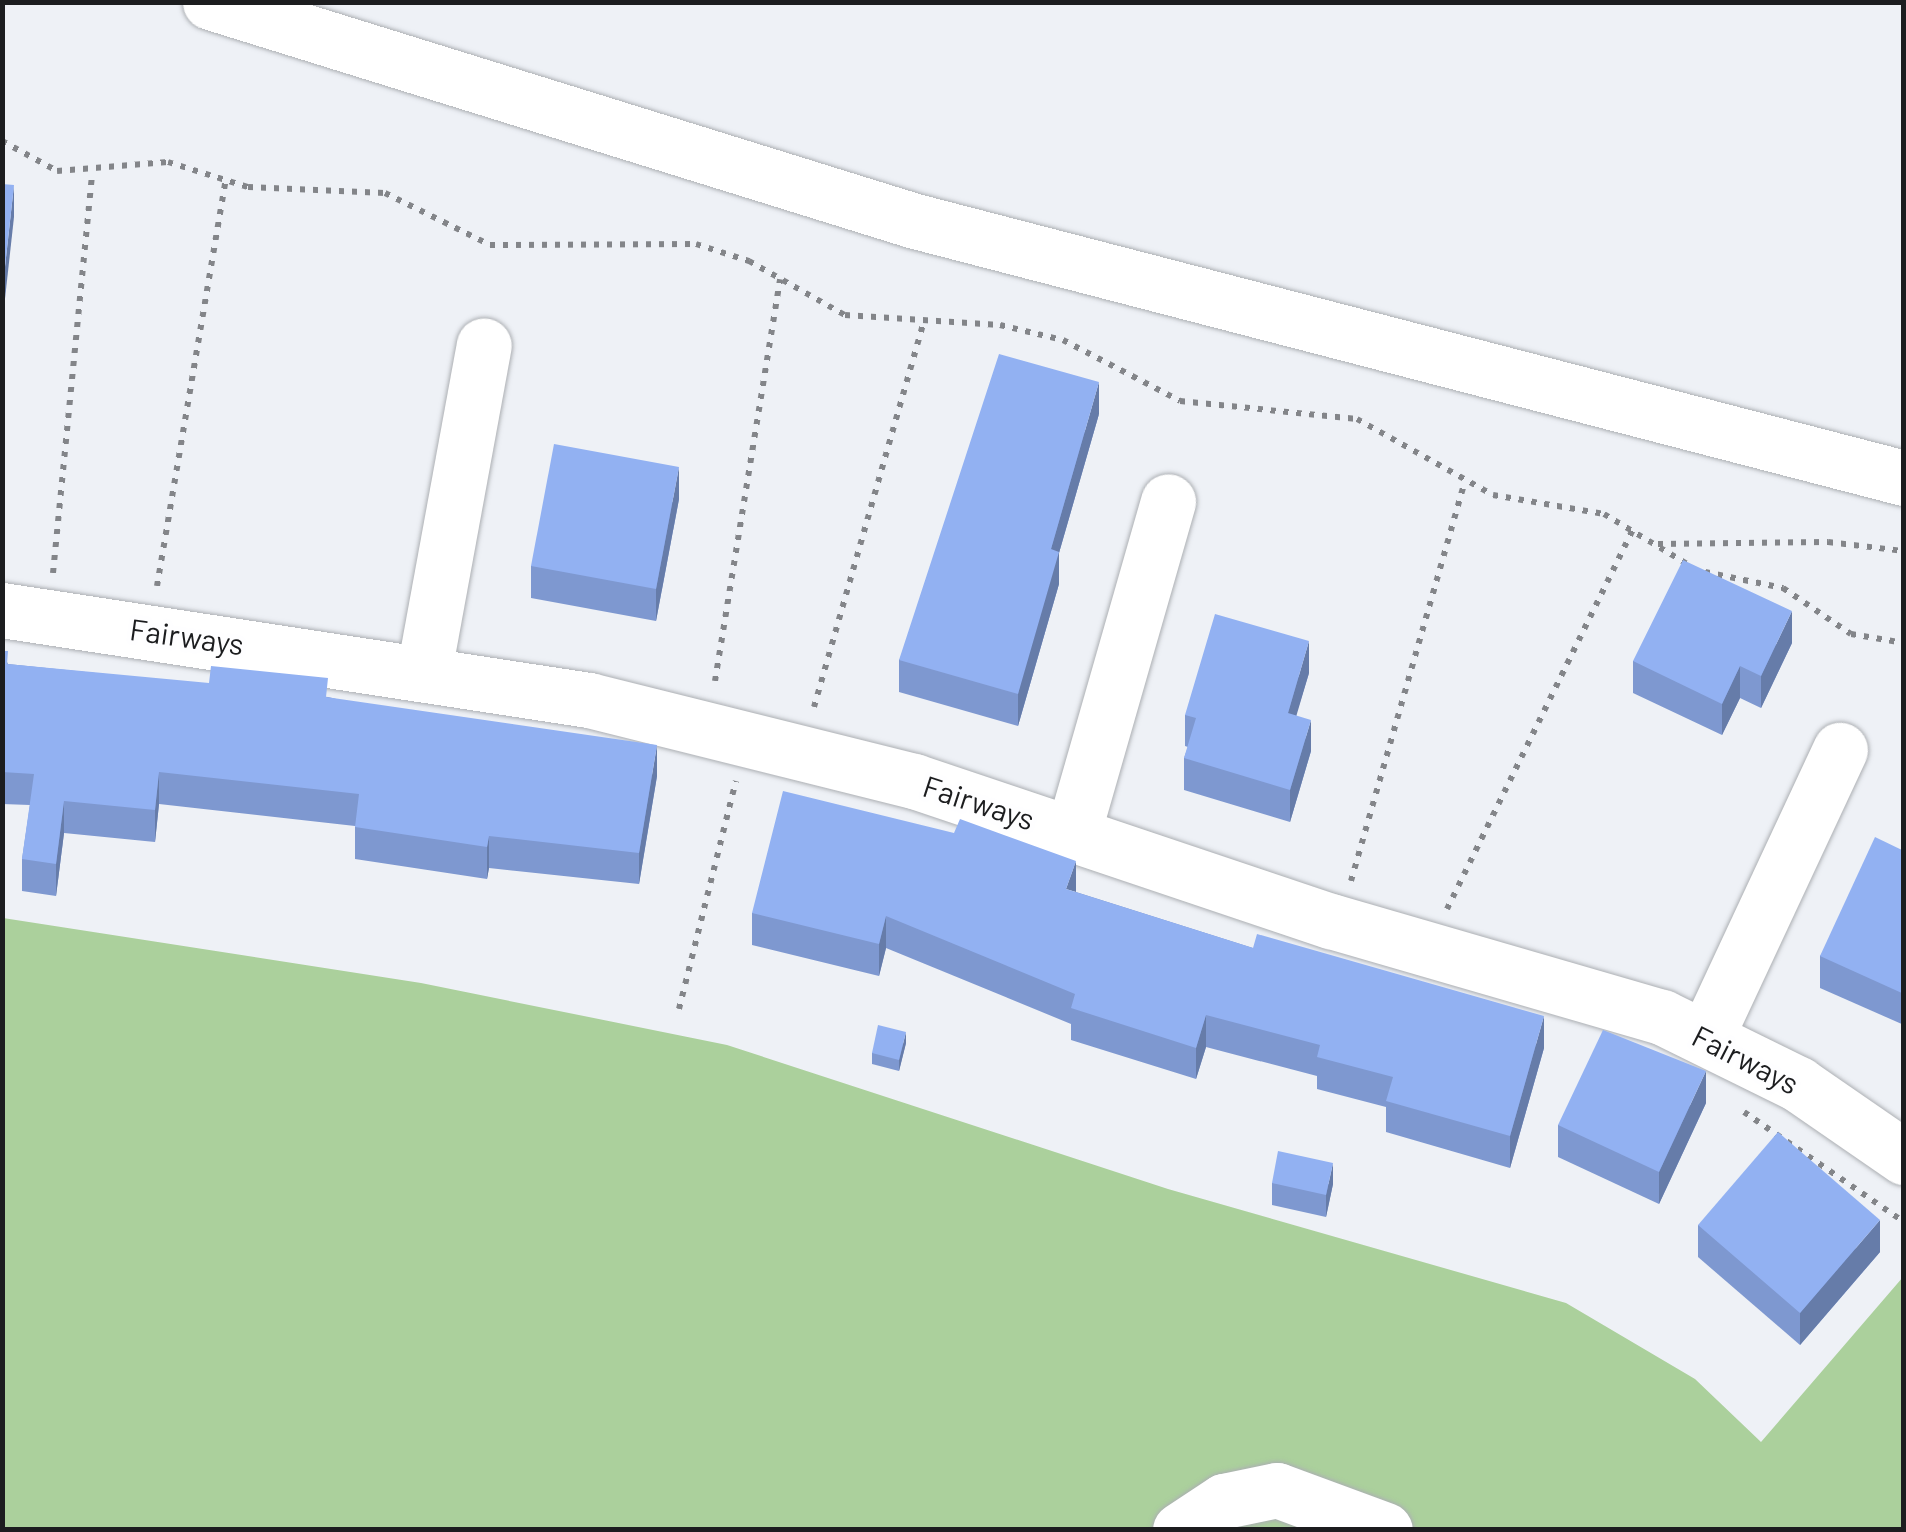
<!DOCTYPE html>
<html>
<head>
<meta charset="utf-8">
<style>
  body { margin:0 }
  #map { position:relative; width:1906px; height:1532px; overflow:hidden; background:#eef1f6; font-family:Barlow,sans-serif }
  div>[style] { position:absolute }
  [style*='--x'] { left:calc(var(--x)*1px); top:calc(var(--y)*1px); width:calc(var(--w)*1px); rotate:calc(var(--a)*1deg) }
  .green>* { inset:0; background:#abd09c }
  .path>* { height:6px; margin-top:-3px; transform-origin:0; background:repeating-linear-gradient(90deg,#838589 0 5px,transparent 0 13px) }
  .roads { filter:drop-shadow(0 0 2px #acafb3) drop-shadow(0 0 2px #acafb3) }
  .minor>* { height:55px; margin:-27.5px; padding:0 27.5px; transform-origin:27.5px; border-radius:27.5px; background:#fff }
  .wall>* { inset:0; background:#7e98d0 }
  .shaded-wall>* { inset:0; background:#667ca9 }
  .building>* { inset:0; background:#92b1f2 }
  span { translate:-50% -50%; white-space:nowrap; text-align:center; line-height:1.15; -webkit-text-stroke:10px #fefeff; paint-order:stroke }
  .street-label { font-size:30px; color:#1c1d1f }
  .frame { position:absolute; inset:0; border:5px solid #1c1d1f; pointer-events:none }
</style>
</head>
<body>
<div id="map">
  <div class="green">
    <i style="clip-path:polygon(3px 918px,421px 983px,727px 1045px,1168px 1189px,1566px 1303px,1695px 1379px,1761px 1442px,1903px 1277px,1903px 1529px,3px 1529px)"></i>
  </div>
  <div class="path">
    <i style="--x:2;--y:141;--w:63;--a:28.6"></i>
    <i style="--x:57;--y:171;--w:111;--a:-4.6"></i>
    <i style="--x:168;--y:162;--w:84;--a:17.4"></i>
    <i style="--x:248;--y:187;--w:137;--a:2.5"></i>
    <i style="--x:385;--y:193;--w:117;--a:26.3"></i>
    <i style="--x:490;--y:245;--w:206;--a:-0.3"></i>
    <i style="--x:696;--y:244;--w:56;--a:17.8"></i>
    <i style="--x:749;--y:261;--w:110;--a:29.4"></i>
    <i style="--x:845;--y:315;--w:155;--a:3.7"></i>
    <i style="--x:1000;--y:325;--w:65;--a:13.4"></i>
    <i style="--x:1063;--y:340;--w:132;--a:27.5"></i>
    <i style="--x:1180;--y:401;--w:178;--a:5.8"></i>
    <i style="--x:1357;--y:419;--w:156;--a:29.2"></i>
    <i style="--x:1493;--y:495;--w:113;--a:9.7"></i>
    <i style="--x:1604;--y:514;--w:99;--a:31"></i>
    <i style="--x:1658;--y:544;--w:170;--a:-0.7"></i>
    <i style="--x:1828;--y:542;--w:77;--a:6.8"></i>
    <i style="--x:1705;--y:572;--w:80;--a:11.6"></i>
    <i style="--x:1783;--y:588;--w:82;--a:34.1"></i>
    <i style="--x:1851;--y:634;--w:54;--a:9.6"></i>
    <i style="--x:53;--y:573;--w:401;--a:-84.4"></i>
    <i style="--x:157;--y:586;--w:410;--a:-80.4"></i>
    <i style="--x:715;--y:681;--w:407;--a:-80.8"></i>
    <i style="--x:814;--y:707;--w:401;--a:-74.1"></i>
    <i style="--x:1351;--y:881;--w:415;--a:-74.1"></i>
    <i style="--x:1447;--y:909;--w:423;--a:-63.9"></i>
    <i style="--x:679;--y:1009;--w:235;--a:-76"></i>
    <i style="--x:1744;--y:1112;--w:194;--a:34.5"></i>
  </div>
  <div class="roads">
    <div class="minor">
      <i style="--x:210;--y:2;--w:738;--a:17.26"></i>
      <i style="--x:915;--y:221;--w:1022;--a:14.57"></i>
      <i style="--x:2;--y:610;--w:594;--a:8.72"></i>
      <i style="--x:589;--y:700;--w:335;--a:14"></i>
      <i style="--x:914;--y:781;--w:440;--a:18.6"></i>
      <i style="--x:1331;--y:921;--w:345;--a:16.2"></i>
      <i style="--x:1662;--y:1017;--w:152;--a:26.2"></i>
      <i style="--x:1798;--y:1084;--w:129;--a:34.6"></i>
      <i style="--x:424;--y:671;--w:331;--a:-79.6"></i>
      <i style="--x:1073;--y:833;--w:345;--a:-74"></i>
      <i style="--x:1706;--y:1037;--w:317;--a:-65"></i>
      <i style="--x:1180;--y:1530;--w:53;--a:-33.4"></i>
      <i style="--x:1224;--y:1501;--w:54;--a:-11.7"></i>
      <i style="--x:1277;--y:1490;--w:115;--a:20.3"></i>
    </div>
  </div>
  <div class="wall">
    <i style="clip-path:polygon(1099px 414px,1059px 553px,1059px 584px,1018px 726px,899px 692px,899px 660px)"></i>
    <i style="clip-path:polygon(679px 499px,656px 621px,531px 598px,531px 566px)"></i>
    <i style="clip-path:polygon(1792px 643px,1761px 708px,1740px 698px,1722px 735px,1633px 693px,1633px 661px)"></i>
    <i style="clip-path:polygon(2px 651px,8px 664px,328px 697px,657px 776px,639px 884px,489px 868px,487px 879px,355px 859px,355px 826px,159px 804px,155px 842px,64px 833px,56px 896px,22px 891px,22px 859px,30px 805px,2px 804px)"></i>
    <i style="clip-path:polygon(1309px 673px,1296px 715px,1311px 751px,1290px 822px,1184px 790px,1184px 758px,1188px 747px,1185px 746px,1185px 715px)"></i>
    <i style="clip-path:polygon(1904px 782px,1904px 819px,1901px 818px,1901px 787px)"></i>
    <i style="clip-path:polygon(1904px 851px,1904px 1025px,1820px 988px,1820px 956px)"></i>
    <i style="clip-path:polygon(1076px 892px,1253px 948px,1544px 1048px,1510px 1168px,1386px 1132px,1386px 1107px,1317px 1089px,1317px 1076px,1206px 1047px,1196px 1079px,1071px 1040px,1071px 1024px,886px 948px,879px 976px,752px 945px,752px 913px)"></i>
    <i style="clip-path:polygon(906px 1043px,899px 1071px,872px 1064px,872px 1053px)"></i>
    <i style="clip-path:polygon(1706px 1103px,1659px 1204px,1558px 1157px,1558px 1125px)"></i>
    <i style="clip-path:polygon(1272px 1183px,1333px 1184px,1326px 1217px,1272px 1205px)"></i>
    <i style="clip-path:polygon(1698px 1225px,1880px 1252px,1800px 1345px,1698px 1257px)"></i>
  </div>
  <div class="shaded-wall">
    <i style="clip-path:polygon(14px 185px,14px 217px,2px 326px,2px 294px)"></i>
    <i style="clip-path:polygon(1099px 382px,1099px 414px,1059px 553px,1059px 584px,1018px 726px,1018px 694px,1051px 549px)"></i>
    <i style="clip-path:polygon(679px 467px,679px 499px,656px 621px,656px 589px)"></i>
    <i style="clip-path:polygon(1792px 611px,1792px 643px,1761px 708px,1761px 676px)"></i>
    <i style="clip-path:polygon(1309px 641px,1309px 673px,1288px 744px,1288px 713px)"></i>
    <i style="clip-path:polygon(1740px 666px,1740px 698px,1722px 735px,1722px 704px)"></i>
    <i style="clip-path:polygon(1311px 720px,1311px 751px,1290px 822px,1290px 790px)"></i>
    <i style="clip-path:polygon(657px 745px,657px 776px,639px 884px,639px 853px)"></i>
    <i style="clip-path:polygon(159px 772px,159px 804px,155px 842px,155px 810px)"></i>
    <i style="clip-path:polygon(64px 801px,64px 833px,56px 896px,56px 864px)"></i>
    <i style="clip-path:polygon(489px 836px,489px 868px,487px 879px,487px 847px)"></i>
    <i style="clip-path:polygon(1076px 861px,1076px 892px,1066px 889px)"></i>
    <i style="clip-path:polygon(886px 916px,886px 948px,879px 976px,879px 944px)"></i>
    <i style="clip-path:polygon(1206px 1015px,1206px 1047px,1196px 1079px,1196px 1048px)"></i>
    <i style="clip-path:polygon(1544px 1016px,1544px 1048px,1510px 1168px,1510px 1136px)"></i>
    <i style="clip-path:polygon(906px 1032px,906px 1043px,899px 1071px,899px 1060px)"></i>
    <i style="clip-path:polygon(1706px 1071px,1706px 1103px,1659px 1204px,1659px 1172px)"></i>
    <i style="clip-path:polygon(1333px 1163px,1333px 1184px,1326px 1217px,1326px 1195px)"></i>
    <i style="clip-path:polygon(1880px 1220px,1880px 1252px,1800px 1345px,1800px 1313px)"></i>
  </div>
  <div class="building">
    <i style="clip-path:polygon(2px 184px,14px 185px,2px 294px)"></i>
    <i style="clip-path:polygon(999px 354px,1099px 382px,1051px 549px,1059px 552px,1018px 694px,899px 660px)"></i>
    <i style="clip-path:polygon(554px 444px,679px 467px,656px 589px,531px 566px)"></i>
    <i style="clip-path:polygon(1683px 560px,1792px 611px,1761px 676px,1740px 666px,1722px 704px,1633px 661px)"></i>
    <i style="clip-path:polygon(1215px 614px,1309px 641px,1288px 713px,1311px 720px,1290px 790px,1184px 758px,1196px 718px,1185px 715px)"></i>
    <i style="clip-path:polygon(2px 651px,8px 651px,7px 664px,209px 683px,211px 666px,328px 678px,326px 697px,657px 745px,639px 853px,489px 836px,487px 847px,355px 827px,359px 794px,159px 772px,155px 810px,64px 801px,56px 864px,22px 859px,34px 774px,2px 772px)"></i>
    <i style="clip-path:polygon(783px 791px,954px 833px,960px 819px,1076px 861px,1066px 889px,1253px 948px,1257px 934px,1544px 1016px,1510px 1136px,1386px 1101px,1393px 1077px,1317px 1057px,1320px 1045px,1206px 1015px,1196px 1048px,1071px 1008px,1075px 994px,886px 916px,879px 944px,752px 913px)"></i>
    <i style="clip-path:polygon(1875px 837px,1904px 851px,1904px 994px,1820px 956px)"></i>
    <i style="clip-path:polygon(878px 1025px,906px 1032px,899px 1060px,872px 1053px)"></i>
    <i style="clip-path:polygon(1603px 1030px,1706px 1071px,1659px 1172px,1558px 1125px)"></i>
    <i style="clip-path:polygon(1778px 1132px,1880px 1220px,1800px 1313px,1698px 1225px)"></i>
    <i style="clip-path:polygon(1278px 1151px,1333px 1163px,1326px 1195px,1272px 1183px)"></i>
  </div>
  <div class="street-label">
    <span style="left:187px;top:636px;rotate:8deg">Fairways</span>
    <span style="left:979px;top:802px;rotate:18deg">Fairways</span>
    <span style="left:1746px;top:1059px;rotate:27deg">Fairways</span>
  </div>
  <div class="frame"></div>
</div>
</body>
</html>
